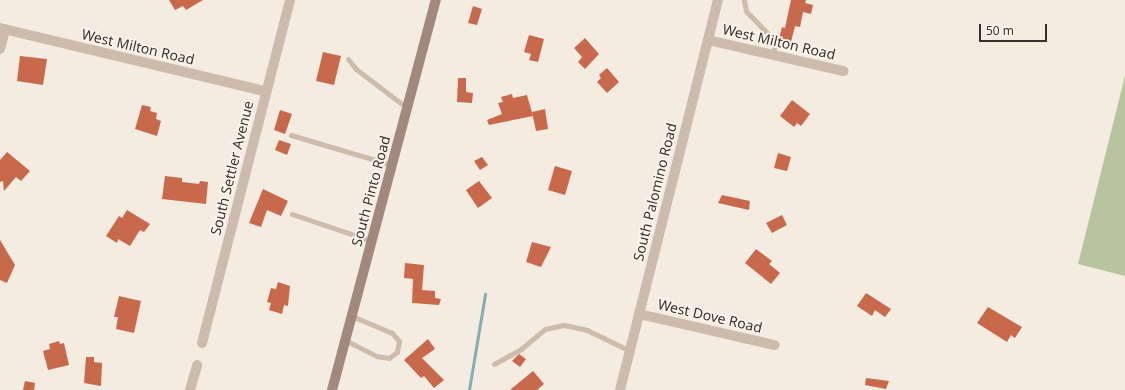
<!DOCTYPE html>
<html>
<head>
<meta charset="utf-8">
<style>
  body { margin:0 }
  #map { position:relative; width:1125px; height:390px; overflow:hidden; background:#f4ebe1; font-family:"Noto Sans",sans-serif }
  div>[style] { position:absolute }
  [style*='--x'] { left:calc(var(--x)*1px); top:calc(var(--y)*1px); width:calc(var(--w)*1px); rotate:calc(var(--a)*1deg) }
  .green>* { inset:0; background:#b8c4a0 }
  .stream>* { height:2.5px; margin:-1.25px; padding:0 1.25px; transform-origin:1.25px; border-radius:1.25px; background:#7fb0b2 }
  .building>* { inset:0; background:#c8694b }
  .lane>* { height:5px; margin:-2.5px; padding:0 2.5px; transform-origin:2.5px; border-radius:2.5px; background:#cdbbac }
  .street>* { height:10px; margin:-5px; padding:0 5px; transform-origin:5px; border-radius:5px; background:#cdbbac }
  .secondary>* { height:10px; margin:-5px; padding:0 5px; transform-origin:5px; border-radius:5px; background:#a18a7d }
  span { translate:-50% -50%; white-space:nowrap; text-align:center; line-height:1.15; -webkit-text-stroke:3.5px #fbf5ee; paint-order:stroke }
  .street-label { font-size:14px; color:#3b302b }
  .scale { position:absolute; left:979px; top:24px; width:68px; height:18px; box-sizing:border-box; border:2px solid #3b302b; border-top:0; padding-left:5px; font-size:12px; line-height:14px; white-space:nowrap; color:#3b302b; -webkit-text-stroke:3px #fbf5ee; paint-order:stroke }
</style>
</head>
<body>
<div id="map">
  <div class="green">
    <i style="clip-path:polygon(1125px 76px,1125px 276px,1078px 264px)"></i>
  </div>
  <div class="stream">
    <i style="--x:469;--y:390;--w:97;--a:-80.5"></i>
  </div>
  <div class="building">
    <i style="clip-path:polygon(169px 0,203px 0,186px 10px,183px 6px,175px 10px)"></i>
    <i style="clip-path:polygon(791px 0,806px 0,805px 3px,813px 5px,811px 14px,803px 12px,800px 27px,795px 26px,791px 42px,779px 39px,782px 27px,785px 28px)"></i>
    <i style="clip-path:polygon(473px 6px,482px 9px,477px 25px,468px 23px)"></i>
    <i style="clip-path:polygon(529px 35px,544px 39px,538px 62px,529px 60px,531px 54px,524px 52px)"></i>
    <i style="clip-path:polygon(585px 38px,599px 54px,585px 69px,578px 62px,582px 57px,574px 48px)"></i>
    <i style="clip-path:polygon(323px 52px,341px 56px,334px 85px,316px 81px)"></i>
    <i style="clip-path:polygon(20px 56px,47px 59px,43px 85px,17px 81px)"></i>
    <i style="clip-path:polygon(607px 68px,619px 82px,607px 93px,597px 82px,601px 78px,599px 75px)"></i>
    <i style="clip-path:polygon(458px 78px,466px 78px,466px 92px,473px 93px,472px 103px,457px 102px)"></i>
    <i style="clip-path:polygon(512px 94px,513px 98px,527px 95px,533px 116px,489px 125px,487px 120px,502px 114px,498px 103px,503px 102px,501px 97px)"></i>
    <i style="clip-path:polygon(792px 100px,810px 114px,801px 126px,797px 123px,794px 127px,780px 116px)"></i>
    <i style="clip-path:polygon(142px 105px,151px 107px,150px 111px,157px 113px,156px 119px,161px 121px,157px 136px,135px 129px)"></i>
    <i style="clip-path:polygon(545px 109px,548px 129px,536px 131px,532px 112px)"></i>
    <i style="clip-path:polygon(280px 110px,292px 114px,285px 134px,274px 130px)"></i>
    <i style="clip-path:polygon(279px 140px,291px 144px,287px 155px,275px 150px)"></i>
    <i style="clip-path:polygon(7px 152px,30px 171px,21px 181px,16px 177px,4px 191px,3px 181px,0 182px,0 160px)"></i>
    <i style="clip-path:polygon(778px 153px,791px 157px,787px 171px,774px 168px)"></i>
    <i style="clip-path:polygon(482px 157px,488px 165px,480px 170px,474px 161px)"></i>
    <i style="clip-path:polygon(555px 166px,572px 171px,565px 195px,548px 190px)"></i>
    <i style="clip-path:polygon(165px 176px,182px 178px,182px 182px,199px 184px,200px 181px,208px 182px,206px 204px,162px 199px)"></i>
    <i style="clip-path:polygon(479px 181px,492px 198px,478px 208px,466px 190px)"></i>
    <i style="clip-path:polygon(263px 189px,288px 201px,281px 216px,267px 210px,261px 227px,249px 223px)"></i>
    <i style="clip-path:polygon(722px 195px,750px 201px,749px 210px,718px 203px)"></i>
    <i style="clip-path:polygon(127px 210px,150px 224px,144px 232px,140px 230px,130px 246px,118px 239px,117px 243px,106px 236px,119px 216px,122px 218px)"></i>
    <i style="clip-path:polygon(782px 215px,787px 225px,772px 233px,766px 223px)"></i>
    <i style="clip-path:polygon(0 240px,15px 265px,7px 283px,0 280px)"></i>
    <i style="clip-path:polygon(532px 242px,551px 247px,541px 267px,526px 262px)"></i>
    <i style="clip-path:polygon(756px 249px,772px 261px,769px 264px,780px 273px,771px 284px,745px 263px)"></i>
    <i style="clip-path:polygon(405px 263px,424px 265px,422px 290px,435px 291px,435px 298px,441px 299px,439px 305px,412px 303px,413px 279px,404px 278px)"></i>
    <i style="clip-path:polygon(278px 282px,290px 286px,288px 306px,284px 305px,282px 314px,269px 310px,271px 303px,267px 302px,271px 288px,276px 289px)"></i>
    <i style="clip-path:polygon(866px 293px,891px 309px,885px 317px,875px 310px,872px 316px,857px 306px)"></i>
    <i style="clip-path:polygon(119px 296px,141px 301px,134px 333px,116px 329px,118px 317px,114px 317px)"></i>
    <i style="clip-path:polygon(988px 307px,1022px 327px,1015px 338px,1011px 335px,1007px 342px,977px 323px)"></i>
    <i style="clip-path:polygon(428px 339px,435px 349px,422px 358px,444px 380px,434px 388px,424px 376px,421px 378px,404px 360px)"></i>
    <i style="clip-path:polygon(59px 341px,60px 344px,64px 343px,69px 365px,48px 370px,43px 351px,50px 349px,49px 344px)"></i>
    <i style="clip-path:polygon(519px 354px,526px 359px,520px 367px,512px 361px)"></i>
    <i style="clip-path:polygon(86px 357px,94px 357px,94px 362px,102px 363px,101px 386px,84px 383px)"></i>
    <i style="clip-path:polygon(533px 371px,544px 384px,537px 390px,510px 390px)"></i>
    <i style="clip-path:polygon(866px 378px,889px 381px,886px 389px,865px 385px)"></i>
    <i style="clip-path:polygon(25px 381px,35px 383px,34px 390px,23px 390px)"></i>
  </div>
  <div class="lane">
    <i style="--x:744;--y:0;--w:11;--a:80"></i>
    <i style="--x:746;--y:11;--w:40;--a:46"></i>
    <i style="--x:774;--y:40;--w:10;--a:90"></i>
    <i style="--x:774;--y:50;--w:4;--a:135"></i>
    <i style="--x:348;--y:59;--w:13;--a:51"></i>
    <i style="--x:356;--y:69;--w:64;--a:37.4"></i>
    <i style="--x:291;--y:135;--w:105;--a:16.5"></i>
    <i style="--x:292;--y:214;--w:84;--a:18.6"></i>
    <i style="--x:345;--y:340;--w:35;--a:27"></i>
    <i style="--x:376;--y:356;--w:13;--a:9"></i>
    <i style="--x:389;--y:358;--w:10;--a:-37"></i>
    <i style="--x:397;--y:352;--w:11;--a:-80"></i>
    <i style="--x:399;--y:341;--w:11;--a:-131"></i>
    <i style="--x:392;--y:333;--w:43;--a:-157"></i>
    <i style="--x:494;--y:364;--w:31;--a:-29"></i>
    <i style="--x:521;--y:349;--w:31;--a:-40"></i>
    <i style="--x:545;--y:329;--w:19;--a:-12"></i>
    <i style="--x:564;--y:325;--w:24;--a:12"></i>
    <i style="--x:587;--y:330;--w:48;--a:26"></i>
  </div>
  <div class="street">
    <i style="--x:0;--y:28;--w:272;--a:13.4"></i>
    <i style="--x:708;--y:40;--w:139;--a:12.9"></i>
    <i style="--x:0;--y:49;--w:20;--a:-75"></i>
    <i style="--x:639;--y:314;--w:139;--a:12.9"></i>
    <i style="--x:202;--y:343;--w:354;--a:-75.6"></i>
    <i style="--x:190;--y:390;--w:26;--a:-74"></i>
    <i style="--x:620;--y:390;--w:402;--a:-75.9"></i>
  </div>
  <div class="secondary">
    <i style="--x:332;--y:390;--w:404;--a:-75.1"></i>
  </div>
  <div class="street-label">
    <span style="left:779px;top:42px;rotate:13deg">West Milton Road</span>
    <span style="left:138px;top:47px;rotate:13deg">West Milton Road</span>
    <span style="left:232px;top:168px;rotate:-76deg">South Settler Avenue</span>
    <span style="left:371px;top:191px;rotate:-75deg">South Pinto Road</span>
    <span style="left:655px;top:192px;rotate:-76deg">South Palomino Road</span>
    <span style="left:710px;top:316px;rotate:13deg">West Dove Road</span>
  </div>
  <div class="scale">50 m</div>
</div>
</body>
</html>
